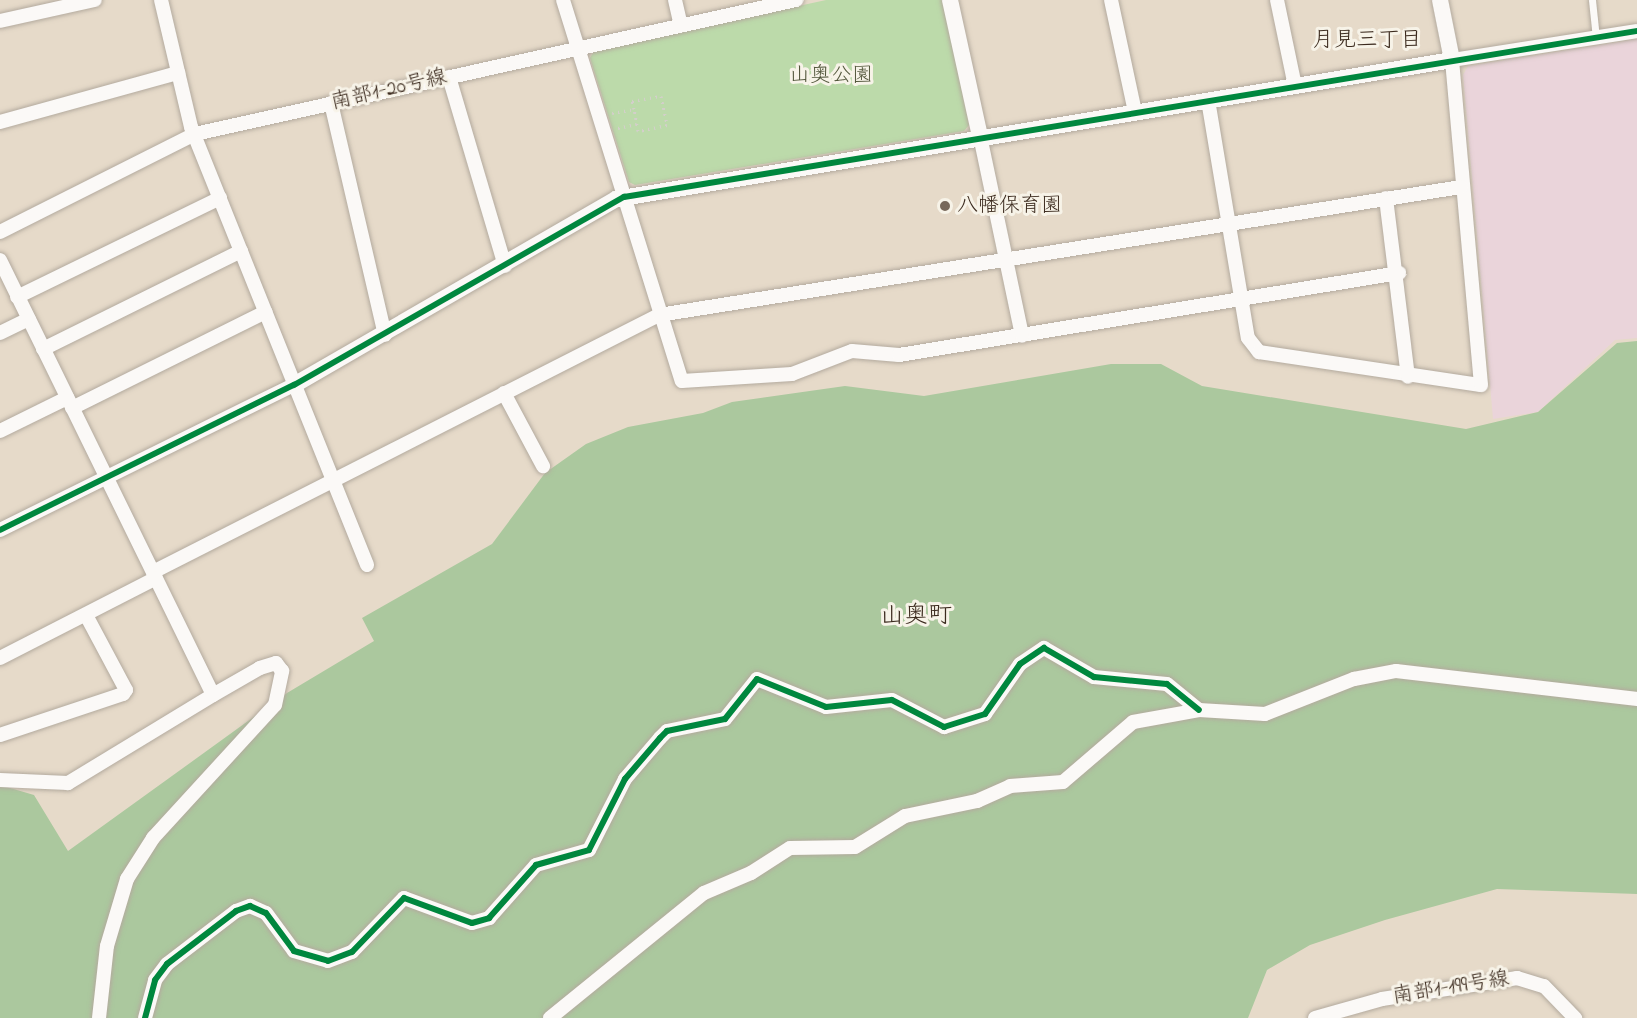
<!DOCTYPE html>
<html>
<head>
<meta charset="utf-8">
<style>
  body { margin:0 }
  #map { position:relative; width:1637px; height:1018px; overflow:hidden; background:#e6dac9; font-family:"Indie Flower","Klee One",sans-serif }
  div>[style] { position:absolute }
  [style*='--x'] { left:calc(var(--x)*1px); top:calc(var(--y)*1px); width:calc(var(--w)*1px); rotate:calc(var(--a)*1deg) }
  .built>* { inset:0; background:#ead4da }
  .green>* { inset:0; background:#bcdaaa }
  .forest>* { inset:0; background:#abc89e }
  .path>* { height:3px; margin-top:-1.5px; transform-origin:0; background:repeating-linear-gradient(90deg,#d3cfca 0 1.5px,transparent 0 6px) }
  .roads { filter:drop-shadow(0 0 2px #b3aa9e) drop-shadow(0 0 2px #b3aa9e) }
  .service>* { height:7px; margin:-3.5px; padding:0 3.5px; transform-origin:3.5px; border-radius:3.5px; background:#fbf9f7 }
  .minor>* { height:14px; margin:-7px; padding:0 7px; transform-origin:7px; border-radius:7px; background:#fbf9f7 }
  .tertiary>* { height:16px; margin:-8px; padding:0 8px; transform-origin:8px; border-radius:8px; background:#fbf9f7 }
  .cycleway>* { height:6px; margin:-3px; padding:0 3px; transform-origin:3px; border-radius:3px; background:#00873e }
  .dots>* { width:16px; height:16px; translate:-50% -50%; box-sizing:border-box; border:3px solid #f7f3e8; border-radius:50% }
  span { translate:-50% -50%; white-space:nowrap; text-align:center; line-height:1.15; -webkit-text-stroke:6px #f7f3e8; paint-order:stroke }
  .park-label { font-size:21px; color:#52563b }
  .street-label { font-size:21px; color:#3b2a1e }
  .poi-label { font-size:21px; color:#3b2a1e }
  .left { translate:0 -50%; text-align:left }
  .neighbourhood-label { font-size:22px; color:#3b2a1e }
  .quarter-label { font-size:24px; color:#3b2a1e }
</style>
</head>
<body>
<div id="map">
  <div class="built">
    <i style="clip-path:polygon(1637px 39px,1637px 338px,1615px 340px,1538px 412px,1493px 419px,1463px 75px,1468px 66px)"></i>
  </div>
  <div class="green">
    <i style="clip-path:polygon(826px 0,943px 0,969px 125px,964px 131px,635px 185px,629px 182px,590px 58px,594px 51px)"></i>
  </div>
  <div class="forest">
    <i style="clip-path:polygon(1637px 341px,1637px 894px,1497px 889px,1385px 920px,1310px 945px,1267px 970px,1248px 1018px,0 1018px,0 785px,34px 795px,68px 851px,287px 693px,374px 641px,362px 618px,492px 544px,545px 473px,586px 444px,628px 427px,703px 413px,732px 402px,845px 386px,924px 396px,1111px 364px,1161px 364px,1202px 386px,1466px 429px,1538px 412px,1617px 343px)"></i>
  </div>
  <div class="path">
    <i style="--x:612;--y:113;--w:22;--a:-10"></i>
    <i style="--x:634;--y:109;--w:8;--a:-104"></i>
    <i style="--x:632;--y:101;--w:29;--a:-10"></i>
    <i style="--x:661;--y:96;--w:30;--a:78"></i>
    <i style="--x:667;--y:125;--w:30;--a:168"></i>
    <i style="--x:638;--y:131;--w:22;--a:-100"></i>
    <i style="--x:618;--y:128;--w:19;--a:-12"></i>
  </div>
  <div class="roads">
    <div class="service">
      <i style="--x:1592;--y:0;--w:38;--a:84"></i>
    </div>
    <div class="minor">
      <i style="--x:161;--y:0;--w:130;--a:76.7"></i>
      <i style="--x:191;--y:127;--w:472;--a:68.1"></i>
      <i style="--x:563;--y:0;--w:399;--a:72.7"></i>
      <i style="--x:682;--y:381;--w:110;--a:-3.6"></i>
      <i style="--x:792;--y:374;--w:64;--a:-21"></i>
      <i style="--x:852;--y:351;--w:47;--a:4.9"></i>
      <i style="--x:899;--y:355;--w:507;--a:-9.31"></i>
      <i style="--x:675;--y:0;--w:26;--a:77"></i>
      <i style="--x:1111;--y:0;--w:115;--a:77.9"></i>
      <i style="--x:1277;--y:0;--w:88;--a:78.2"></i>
      <i style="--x:0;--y:21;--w:97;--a:-12.5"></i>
      <i style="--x:449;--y:77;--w:197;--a:73.5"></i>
      <i style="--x:1208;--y:100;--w:241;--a:80.5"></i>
      <i style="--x:1248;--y:338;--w:18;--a:52"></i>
      <i style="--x:1259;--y:352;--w:224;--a:8.5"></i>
      <i style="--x:1481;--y:385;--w:326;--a:-95.1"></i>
      <i style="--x:1452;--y:60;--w:187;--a:-8.9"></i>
      <i style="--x:331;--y:103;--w:238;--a:76.9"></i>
      <i style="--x:0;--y:122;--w:185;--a:-15.4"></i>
      <i style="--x:980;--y:136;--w:204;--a:78.1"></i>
      <i style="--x:1386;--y:198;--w:180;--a:83"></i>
      <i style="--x:0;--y:232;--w:218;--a:-26.7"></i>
      <i style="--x:195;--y:134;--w:616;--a:-12.57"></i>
      <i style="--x:0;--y:260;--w:484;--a:63.9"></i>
      <i style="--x:213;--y:695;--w:170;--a:148.7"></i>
      <i style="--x:68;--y:783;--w:68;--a:-177.5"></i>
      <i style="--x:17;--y:297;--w:226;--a:-26"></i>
      <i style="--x:0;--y:333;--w:32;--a:-26"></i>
      <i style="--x:43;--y:349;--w:221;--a:-26.3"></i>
      <i style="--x:504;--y:393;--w:83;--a:61.9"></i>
      <i style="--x:72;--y:408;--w:216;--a:-26.4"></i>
      <i style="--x:0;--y:431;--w:75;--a:-26.2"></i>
      <i style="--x:0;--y:530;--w:328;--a:-26.3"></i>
      <i style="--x:153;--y:572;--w:568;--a:-26.93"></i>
      <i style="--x:659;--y:315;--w:812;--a:-9.07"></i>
      <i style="--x:0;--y:658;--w:175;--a:-27.1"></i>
      <i style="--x:0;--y:735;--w:130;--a:-18.4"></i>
      <i style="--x:123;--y:694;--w:5;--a:-53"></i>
      <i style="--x:126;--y:690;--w:85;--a:-118.1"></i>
      <i style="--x:99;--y:1018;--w:72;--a:-83.7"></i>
      <i style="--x:107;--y:946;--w:70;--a:-73.4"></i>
      <i style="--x:127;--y:879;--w:49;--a:-57.6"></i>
      <i style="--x:153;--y:838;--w:180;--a:-47.5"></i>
      <i style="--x:275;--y:705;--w:35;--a:-78"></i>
      <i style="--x:282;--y:671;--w:10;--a:-127"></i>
      <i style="--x:276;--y:663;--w:17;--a:163"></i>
      <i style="--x:260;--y:668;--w:54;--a:150.1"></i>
      <i style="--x:145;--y:1018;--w:39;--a:-75"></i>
      <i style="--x:155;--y:980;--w:20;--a:-53"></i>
      <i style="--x:167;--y:964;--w:87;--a:-37.5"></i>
      <i style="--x:236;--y:911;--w:15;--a:-20"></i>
      <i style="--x:250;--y:906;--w:17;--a:24"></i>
      <i style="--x:266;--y:913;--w:47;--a:53.6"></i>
      <i style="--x:294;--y:951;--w:35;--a:16"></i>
      <i style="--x:328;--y:961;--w:26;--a:-21"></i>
      <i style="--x:352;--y:952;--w:75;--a:-46.1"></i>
      <i style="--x:404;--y:898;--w:72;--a:20.2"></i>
      <i style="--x:472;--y:923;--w:18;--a:-16"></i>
      <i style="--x:489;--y:918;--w:71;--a:-48.4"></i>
      <i style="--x:536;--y:865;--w:55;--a:-15.8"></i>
      <i style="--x:589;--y:850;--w:80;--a:-63.1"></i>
      <i style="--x:625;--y:779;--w:54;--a:-49.5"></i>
      <i style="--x:660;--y:738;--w:10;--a:-45"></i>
      <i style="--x:667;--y:731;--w:59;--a:-11.7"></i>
      <i style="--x:725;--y:719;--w:51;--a:-51.3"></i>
      <i style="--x:757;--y:679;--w:74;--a:22.1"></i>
      <i style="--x:826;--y:707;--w:66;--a:-6.1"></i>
      <i style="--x:892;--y:700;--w:59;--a:27.4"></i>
      <i style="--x:944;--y:727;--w:43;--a:-17.6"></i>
      <i style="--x:985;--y:714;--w:61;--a:-55"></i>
      <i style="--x:1020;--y:664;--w:29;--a:-34"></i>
      <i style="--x:1044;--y:648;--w:58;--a:30.1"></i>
      <i style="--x:1094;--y:677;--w:73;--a:5.5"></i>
      <i style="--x:1167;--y:684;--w:41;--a:39.1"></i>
      <i style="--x:550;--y:1018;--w:198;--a:-39.1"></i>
      <i style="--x:704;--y:893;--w:51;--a:-23.1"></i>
      <i style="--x:751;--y:873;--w:46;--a:-32.7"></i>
      <i style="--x:790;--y:848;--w:65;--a:-0.9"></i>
      <i style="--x:855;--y:847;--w:59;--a:-31.8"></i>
      <i style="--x:905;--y:816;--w:74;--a:-11.8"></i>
      <i style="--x:977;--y:801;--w:36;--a:-24"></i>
      <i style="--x:1010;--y:786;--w:53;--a:-4.3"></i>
      <i style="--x:1063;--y:782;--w:92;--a:-40.6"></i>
      <i style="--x:1133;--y:722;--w:67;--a:-10.3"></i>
      <i style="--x:1199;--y:710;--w:66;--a:3.5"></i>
      <i style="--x:1265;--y:714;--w:96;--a:-21.5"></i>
      <i style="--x:1354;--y:679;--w:43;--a:-10.8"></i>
      <i style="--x:1396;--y:671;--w:243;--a:6.6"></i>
      <i style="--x:1315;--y:1018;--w:70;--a:-15.8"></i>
      <i style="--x:1382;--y:999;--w:137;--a:-8.8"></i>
      <i style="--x:1517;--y:978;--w:28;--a:17"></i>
      <i style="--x:1544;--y:986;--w:45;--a:45.9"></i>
    </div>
    <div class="tertiary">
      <i style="--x:950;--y:0;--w:139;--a:77.6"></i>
      <i style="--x:294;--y:385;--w:372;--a:-30"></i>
      <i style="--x:616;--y:199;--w:847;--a:-9.44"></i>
      <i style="--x:1452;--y:60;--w:61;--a:-101.3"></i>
    </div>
  </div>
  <div class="cycleway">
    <i style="--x:0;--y:530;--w:328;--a:-26.3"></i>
    <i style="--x:294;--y:385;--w:380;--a:-29.7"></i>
    <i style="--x:624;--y:197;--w:1027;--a:-9.31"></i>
    <i style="--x:145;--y:1018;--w:39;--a:-75"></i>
    <i style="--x:155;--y:980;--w:20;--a:-53"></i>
    <i style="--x:167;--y:964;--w:87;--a:-37.5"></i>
    <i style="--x:236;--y:911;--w:15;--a:-20"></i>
    <i style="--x:250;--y:906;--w:17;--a:24"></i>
    <i style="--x:266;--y:913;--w:47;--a:53.6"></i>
    <i style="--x:294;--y:951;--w:35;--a:16"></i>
    <i style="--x:328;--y:961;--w:26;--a:-21"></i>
    <i style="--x:352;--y:952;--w:75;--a:-46.1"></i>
    <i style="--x:404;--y:898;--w:72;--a:20.2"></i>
    <i style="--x:472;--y:923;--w:18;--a:-16"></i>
    <i style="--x:489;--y:918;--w:71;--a:-48.4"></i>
    <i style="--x:536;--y:865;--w:55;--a:-15.8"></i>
    <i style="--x:589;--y:850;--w:80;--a:-63.1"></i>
    <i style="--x:625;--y:779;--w:54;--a:-49.5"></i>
    <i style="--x:660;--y:738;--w:10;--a:-45"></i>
    <i style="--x:667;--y:731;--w:59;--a:-11.7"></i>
    <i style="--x:725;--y:719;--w:51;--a:-51.3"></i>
    <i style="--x:757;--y:679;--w:74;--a:22.1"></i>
    <i style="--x:826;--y:707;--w:66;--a:-6.1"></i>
    <i style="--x:892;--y:700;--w:59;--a:27.4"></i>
    <i style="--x:944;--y:727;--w:43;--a:-17.6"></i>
    <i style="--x:985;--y:714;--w:61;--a:-55"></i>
    <i style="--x:1020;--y:664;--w:29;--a:-34"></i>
    <i style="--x:1044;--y:648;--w:58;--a:30.1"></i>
    <i style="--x:1094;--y:677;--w:73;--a:5.5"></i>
    <i style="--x:1167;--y:684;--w:41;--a:39.1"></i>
  </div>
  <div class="dots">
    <i style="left:945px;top:206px;background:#77685a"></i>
  </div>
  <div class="park-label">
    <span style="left:831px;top:76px">山奥公園</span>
  </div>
  <div class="street-label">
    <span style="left:389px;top:90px;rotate:-13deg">南部1-20号線</span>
    <span style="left:1451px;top:988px;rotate:-9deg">南部1-199号線</span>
  </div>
  <div class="poi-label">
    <span class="left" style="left:957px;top:206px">八幡保育園</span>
  </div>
  <div class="neighbourhood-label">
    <span style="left:1367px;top:42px">月見三丁目</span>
  </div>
  <div class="quarter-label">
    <span style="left:916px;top:617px">山奥町</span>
  </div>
</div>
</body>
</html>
